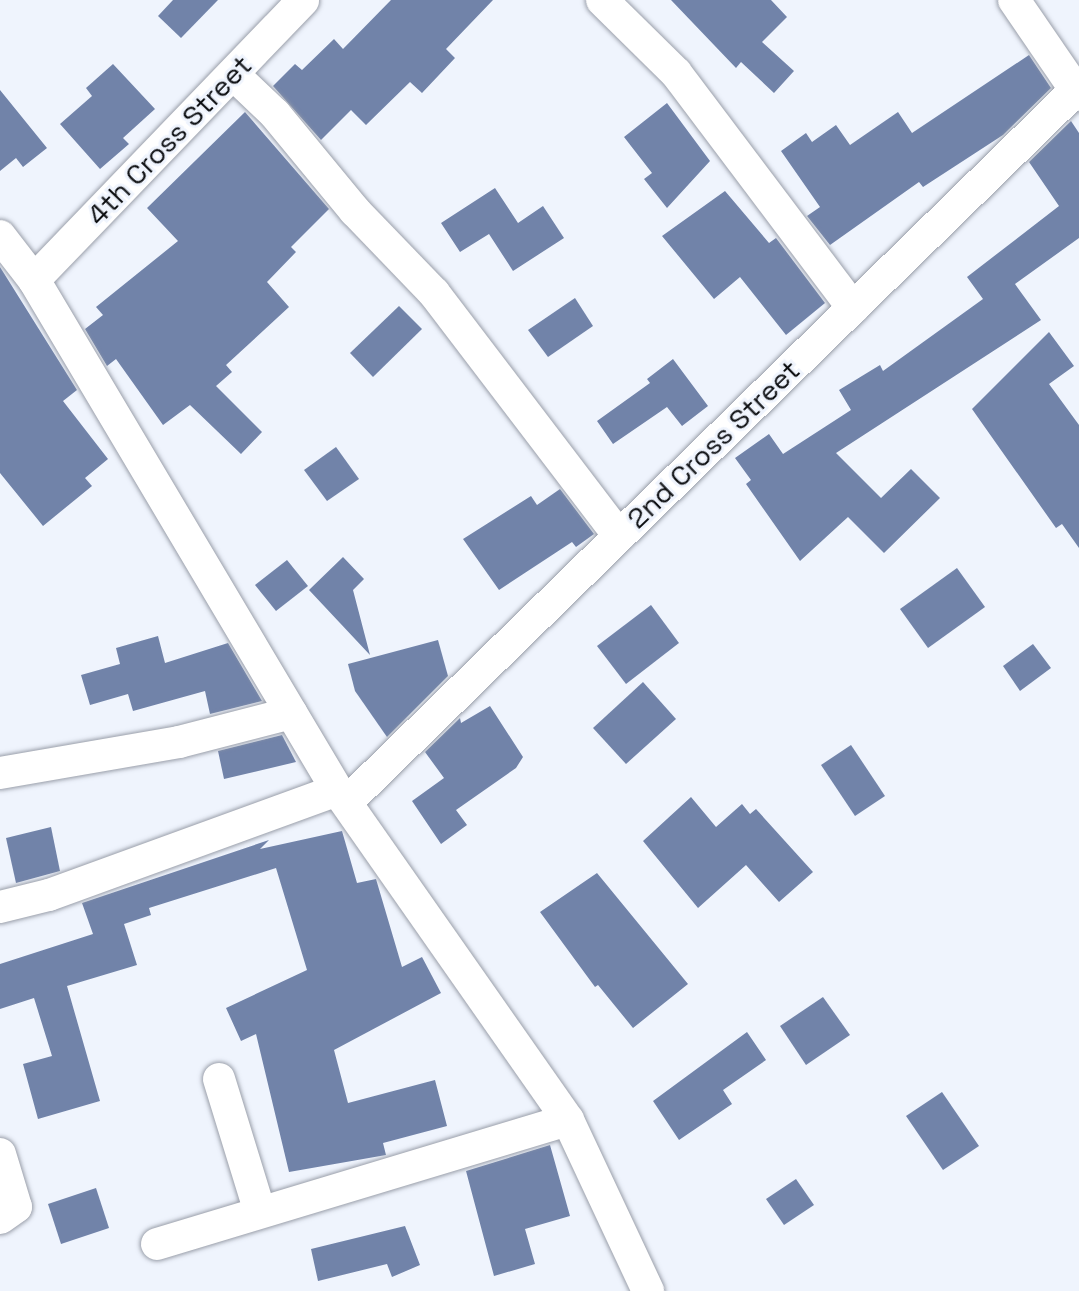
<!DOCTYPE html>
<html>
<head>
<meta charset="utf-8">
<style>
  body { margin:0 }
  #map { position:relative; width:1079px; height:1291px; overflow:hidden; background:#eff4fd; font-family:"Space Grotesk",sans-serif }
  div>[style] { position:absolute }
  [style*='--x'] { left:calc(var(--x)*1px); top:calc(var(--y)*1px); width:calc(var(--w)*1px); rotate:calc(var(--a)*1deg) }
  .building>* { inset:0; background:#7183a9 }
  .roads { filter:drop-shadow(0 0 2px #9a9faa) drop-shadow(0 0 2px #9a9faa) }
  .minor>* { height:32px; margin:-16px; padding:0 16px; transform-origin:16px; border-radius:16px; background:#fff }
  span { translate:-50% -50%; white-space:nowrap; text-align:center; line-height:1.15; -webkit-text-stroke:6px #eff4fd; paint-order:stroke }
  .street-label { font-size:28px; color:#0d0f12 }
</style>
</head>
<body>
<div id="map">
  <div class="building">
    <i style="clip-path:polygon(173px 0,218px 0,181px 38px,158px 16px)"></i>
    <i style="clip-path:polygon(391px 0,493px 0,446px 49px,455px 58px,422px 93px,410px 82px,366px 125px,351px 110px,321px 140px,273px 86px,295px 64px,302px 70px,334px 39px,343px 49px)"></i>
    <i style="clip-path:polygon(671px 0,771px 0,787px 17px,762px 42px,794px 71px,774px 93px,741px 62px,736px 68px)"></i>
    <i style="clip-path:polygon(1029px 55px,1051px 88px,1003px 135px,923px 187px,919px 182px,830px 245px,807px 216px,820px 207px,781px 151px,806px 133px,812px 142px,836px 125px,850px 145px,898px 112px,912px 133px)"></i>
    <i style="clip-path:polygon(113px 64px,155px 109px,123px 138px,129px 144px,100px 169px,60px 124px,92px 96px,86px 88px)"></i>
    <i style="clip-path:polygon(0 90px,47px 148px,23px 167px,16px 158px,0 171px)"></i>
    <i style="clip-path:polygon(667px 103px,710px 161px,667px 208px,644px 179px,652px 173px,624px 137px)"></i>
    <i style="clip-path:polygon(245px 112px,329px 209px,291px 247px,296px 252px,267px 282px,289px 307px,226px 365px,232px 372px,216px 386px,262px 432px,241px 454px,190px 405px,163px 425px,116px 359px,107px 366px,85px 329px,103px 315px,96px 307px,178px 241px,147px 208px)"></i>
    <i style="clip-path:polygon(1071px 121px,1079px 133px,1079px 238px,1015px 284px,1041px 320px,836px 453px,881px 498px,911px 469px,940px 498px,884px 553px,848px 517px,800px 561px,746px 484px,751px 480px,735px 458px,769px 434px,783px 454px,851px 410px,839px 390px,880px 365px,883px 371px,983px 299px,967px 277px,1059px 206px,1029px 162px)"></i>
    <i style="clip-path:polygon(495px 188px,518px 223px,543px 206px,564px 238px,513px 271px,489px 234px,460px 252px,441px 223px)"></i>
    <i style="clip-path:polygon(725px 191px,769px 243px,776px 238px,825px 303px,786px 335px,740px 277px,714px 299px,662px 236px)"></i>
    <i style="clip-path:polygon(0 267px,77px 390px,63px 401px,108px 459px,85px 478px,92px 486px,43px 526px,0 473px)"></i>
    <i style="clip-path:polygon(575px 298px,593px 326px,548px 357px,528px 330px)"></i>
    <i style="clip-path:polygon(399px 306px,422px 329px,373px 377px,350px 353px)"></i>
    <i style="clip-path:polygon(1049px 332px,1074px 366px,1049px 384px,1079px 425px,1079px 548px,1062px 524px,1056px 528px,972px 409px)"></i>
    <i style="clip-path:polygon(673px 359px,708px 406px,682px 426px,667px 407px,613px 444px,597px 421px,650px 383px,647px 379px)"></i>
    <i style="clip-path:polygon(336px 447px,359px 479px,327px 501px,304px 470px)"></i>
    <i style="clip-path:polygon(560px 489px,594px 534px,576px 547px,572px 542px,499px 590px,463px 539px,531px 496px,537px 505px)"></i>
    <i style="clip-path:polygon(343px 557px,364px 579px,353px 590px,370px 655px,309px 590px)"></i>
    <i style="clip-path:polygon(287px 560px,308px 586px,276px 611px,255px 585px)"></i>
    <i style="clip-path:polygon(957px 568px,985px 607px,928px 648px,900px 609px)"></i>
    <i style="clip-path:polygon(651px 605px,679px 643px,626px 684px,597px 646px)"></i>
    <i style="clip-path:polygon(158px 636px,165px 663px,228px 643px,262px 701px,210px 714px,205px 691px,133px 711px,128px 694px,90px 705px,81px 675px,120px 664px,116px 648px)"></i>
    <i style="clip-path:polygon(438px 640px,448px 676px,387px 737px,355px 691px,348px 664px)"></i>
    <i style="clip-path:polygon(1033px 644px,1051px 668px,1020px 691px,1003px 666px)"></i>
    <i style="clip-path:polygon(643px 682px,676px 719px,626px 764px,593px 728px)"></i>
    <i style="clip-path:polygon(490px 706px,523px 757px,516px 768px,456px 810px,467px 825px,441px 844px,412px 801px,444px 778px,425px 752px,460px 718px,461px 723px)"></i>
    <i style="clip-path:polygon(282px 735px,296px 762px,224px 779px,218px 751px)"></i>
    <i style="clip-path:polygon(851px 745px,885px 796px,855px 816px,821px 765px)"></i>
    <i style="clip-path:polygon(691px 797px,716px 827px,742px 804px,750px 814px,756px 809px,813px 872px,779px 902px,746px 865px,698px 908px,643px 841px)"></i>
    <i style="clip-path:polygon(51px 827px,60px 871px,16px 883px,6px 838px)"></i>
    <i style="clip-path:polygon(342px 831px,357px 883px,376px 879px,402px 967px,422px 957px,441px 993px,334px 1050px,348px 1103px,435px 1080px,447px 1126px,383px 1143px,386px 1155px,289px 1172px,256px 1034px,241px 1041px,226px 1008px,307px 970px,276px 868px,149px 908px,151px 915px,124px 924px,137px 965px,67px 986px,100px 1101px,38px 1119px,23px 1064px,52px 1056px,34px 998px,0 1009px,0 964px,93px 934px,82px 903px,269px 840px,260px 849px)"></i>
    <i style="clip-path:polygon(597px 873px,688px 984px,633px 1028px,598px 985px,595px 987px,540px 912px)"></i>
    <i style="clip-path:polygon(823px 997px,850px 1035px,806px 1065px,780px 1026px)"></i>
    <i style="clip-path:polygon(747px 1032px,766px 1060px,723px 1090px,732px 1104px,679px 1140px,653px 1101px)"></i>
    <i style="clip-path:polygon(942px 1092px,979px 1146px,943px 1170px,906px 1116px)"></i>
    <i style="clip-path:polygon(550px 1145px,570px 1216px,525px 1229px,535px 1264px,494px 1276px,466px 1171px)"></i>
    <i style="clip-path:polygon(796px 1179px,814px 1205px,784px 1225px,766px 1199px)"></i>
    <i style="clip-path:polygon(96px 1188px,109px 1228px,61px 1244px,48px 1204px)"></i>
    <i style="clip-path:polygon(405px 1226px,420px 1265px,392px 1277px,387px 1264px,318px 1281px,311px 1249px)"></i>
  </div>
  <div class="roads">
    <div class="minor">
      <i style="--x:602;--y:0;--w:104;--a:44.6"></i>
      <i style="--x:676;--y:73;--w:294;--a:53"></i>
      <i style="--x:1014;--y:0;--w:115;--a:55.6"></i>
      <i style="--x:233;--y:74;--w:58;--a:43.6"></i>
      <i style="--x:275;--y:114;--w:126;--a:50.5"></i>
      <i style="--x:355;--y:211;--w:114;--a:46.1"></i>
      <i style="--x:434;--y:293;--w:305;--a:52.7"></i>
      <i style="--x:0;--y:236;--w:56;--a:52.3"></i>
      <i style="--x:34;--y:280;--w:593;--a:59.28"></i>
      <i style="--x:337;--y:790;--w:403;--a:55"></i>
      <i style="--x:568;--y:1120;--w:189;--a:64.9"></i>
      <i style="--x:34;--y:280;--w:388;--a:-46.1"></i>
      <i style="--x:0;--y:773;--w:182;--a:-9.8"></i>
      <i style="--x:179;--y:742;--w:116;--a:-14.5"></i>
      <i style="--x:348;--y:801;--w:1022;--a:-44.33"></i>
      <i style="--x:0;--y:907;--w:50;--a:-13.8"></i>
      <i style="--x:49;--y:895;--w:307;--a:-20"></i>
      <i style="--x:219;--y:1079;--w:139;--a:72.9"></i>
      <i style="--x:0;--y:1154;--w:55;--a:73.2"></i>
      <i style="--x:16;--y:1207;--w:19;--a:145"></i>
      <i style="--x:157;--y:1244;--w:429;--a:-16.8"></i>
    </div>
  </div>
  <div class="street-label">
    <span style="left:169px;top:140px;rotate:-46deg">4th Cross Street</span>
    <span style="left:713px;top:444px;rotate:-44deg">2nd Cross Street</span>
  </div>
</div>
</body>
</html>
